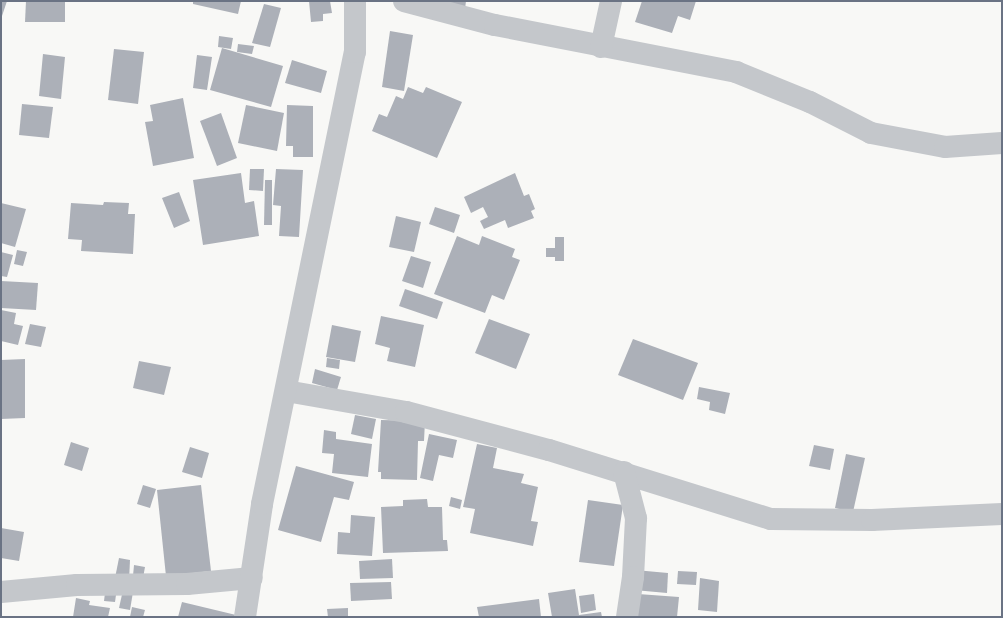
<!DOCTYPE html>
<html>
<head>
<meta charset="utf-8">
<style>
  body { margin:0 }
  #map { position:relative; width:1003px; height:618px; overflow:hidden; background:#f8f8f6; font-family:"Source Sans 3",sans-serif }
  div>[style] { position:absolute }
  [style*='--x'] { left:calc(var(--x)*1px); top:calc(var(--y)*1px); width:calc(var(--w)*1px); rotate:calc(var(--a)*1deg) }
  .building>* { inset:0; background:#acb0b8 }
  .minor>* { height:22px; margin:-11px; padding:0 11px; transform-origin:11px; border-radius:11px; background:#c4c7cb }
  span { translate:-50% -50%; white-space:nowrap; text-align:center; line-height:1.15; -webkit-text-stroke:4px #fff; paint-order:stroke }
  .frame { position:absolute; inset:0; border:2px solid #6a7384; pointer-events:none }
</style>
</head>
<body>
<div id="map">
  <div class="building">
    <i style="clip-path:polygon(1px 1px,7px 1px,1px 19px)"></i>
    <i style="clip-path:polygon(26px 1px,65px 1px,65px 22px,25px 22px)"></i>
    <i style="clip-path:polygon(193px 1px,241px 1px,238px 14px,193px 4px)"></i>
    <i style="clip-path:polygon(309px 1px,330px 1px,332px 13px,323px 14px,323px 21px,311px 22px)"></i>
    <i style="clip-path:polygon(425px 1px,466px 1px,465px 9px)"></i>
    <i style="clip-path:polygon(642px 1px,696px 1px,690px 20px,678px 16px,672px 33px,635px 22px)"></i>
    <i style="clip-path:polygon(264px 4px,281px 8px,270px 47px,252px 43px)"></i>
    <i style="clip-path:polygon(390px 31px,413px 35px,404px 91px,382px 87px)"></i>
    <i style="clip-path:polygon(219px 36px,233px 38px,231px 49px,218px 47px)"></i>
    <i style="clip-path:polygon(238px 44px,254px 46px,252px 54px,237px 52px)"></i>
    <i style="clip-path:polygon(222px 48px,283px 66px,271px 107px,210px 90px)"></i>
    <i style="clip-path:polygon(114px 49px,144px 52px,138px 104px,108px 100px)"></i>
    <i style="clip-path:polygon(43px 54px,65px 57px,61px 99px,39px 96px)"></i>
    <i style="clip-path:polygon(197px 55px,212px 57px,207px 90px,193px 88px)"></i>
    <i style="clip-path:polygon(292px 60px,327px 71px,321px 93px,285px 83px)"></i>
    <i style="clip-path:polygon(408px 87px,423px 93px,426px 87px,462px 102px,437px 158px,372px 131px,379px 114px,387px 117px,396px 96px,403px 99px)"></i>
    <i style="clip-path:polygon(183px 98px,194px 158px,153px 166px,145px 122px,153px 121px,150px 105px)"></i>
    <i style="clip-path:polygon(22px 104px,53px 107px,49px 138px,19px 135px)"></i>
    <i style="clip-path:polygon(246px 105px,284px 113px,277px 151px,238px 143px)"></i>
    <i style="clip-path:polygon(287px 105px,313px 106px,313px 157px,293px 157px,293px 146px,286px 146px)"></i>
    <i style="clip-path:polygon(221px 113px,237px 158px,217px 166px,200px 121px)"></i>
    <i style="clip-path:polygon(250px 169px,264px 169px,263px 191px,249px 190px)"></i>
    <i style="clip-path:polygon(276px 169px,303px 170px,299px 237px,279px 236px,281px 206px,273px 205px)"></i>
    <i style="clip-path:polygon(241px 173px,245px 203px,254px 201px,259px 236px,203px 245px,193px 180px)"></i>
    <i style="clip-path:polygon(515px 173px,524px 196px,529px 194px,535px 209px,531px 211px,534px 218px,508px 228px,505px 220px,484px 229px,480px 221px,488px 217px,483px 207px,471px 213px,464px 197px)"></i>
    <i style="clip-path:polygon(265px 180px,272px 180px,272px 225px,264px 225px)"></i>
    <i style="clip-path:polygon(179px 192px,190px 221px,174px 228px,162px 198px)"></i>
    <i style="clip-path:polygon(104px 202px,129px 203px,128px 214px,135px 214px,133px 254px,81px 251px,82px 240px,68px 239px,71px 203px,103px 205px)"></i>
    <i style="clip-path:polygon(1px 203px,26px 209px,15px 247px,1px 243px)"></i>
    <i style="clip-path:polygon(435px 207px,460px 215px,454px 233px,429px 224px)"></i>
    <i style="clip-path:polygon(396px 216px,421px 222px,414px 252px,389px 247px)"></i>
    <i style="clip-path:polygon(457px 236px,479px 245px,482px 236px,515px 249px,512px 257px,520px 260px,504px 300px,492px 295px,485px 313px,434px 294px)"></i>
    <i style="clip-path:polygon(555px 237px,564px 237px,564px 261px,555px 261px,555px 257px,546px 257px,546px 248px,555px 248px)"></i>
    <i style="clip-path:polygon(17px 250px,27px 252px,23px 266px,14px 264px)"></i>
    <i style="clip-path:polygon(1px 252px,13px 255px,7px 277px,1px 276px)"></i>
    <i style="clip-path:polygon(411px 256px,431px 262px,423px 288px,402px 281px)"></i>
    <i style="clip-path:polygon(1px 281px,38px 283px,36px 310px,1px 308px)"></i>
    <i style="clip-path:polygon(405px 289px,443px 302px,437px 319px,399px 306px)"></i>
    <i style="clip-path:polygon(1px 310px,16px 313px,14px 324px,23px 326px,18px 345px,1px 341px)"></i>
    <i style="clip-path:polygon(381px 316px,424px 325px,415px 367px,387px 361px,390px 348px,375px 344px)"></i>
    <i style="clip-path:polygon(489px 319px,530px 334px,516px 369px,475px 353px)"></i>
    <i style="clip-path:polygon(30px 324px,46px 327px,41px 347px,25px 344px)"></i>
    <i style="clip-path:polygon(332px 325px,361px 331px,355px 362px,326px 357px)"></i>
    <i style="clip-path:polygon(633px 339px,698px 363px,683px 400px,618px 375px)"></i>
    <i style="clip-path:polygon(327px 358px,340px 360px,339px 369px,326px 367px)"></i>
    <i style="clip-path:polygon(25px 359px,25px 418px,1px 419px,1px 360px)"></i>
    <i style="clip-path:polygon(139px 361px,171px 367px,164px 395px,133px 388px)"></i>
    <i style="clip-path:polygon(315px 369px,341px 377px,337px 390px,312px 383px)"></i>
    <i style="clip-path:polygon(699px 387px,730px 393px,725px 414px,709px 410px,710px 402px,697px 399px)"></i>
    <i style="clip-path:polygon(355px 415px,376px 419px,372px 439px,351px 434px)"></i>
    <i style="clip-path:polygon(381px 420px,425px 421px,424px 441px,418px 441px,417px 480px,381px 479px,381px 472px,378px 472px)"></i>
    <i style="clip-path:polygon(324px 430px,336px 432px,336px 439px,372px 444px,368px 477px,332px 473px,334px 454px,322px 453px)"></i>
    <i style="clip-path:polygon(429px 434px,457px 440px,453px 458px,439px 455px,433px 481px,420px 478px)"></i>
    <i style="clip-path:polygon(71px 442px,89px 448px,82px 471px,64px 465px)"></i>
    <i style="clip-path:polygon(477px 444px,497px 448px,493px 468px,524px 474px,521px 483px,538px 487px,531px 521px,538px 522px,533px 546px,470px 533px,475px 509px,463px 507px)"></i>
    <i style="clip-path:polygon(814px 445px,834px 449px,830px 470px,809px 466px)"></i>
    <i style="clip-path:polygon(190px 447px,209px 453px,202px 478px,182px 472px)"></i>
    <i style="clip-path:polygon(846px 454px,865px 458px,853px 512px,835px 508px)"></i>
    <i style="clip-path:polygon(296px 466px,354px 482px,349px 500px,334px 497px,321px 542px,278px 530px)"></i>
    <i style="clip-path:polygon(143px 485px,156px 489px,150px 508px,137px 504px)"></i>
    <i style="clip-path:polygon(201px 485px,211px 571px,166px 576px,157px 490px)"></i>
    <i style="clip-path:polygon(451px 497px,462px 500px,460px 509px,449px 506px)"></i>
    <i style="clip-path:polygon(427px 499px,428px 507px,442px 507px,443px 540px,447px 540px,448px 551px,383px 553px,381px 507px,403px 506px,403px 500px)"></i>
    <i style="clip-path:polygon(588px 500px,623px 505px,614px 566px,579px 562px)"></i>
    <i style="clip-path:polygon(351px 515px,375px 517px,372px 556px,337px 554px,338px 532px,350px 533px)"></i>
    <i style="clip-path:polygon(1px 528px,24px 532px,19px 561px,1px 558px)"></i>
    <i style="clip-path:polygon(119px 558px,130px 560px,129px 581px,115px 578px)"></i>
    <i style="clip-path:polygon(392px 559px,393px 578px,360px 579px,359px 561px)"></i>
    <i style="clip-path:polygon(134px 565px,145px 567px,143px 578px,133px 576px)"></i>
    <i style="clip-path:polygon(635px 570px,668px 573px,667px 593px,634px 590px)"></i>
    <i style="clip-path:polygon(678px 571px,697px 572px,696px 585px,677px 584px)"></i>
    <i style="clip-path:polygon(700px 578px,719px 581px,717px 612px,698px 610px)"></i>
    <i style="clip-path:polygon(391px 582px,392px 599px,351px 601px,350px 583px)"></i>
    <i style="clip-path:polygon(575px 589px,579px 615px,601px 612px,602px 617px,552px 617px,548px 593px)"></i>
    <i style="clip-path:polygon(123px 590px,133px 592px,130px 610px,119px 608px)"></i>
    <i style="clip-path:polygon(105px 593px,116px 595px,115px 602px,104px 601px)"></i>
    <i style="clip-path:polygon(594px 594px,596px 610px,581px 613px,579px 596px)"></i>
    <i style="clip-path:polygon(638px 594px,679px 597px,677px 617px,636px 617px)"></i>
    <i style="clip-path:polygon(76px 598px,90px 601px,89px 605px,110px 608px,108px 617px,73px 617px)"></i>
    <i style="clip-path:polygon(539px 599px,541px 617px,479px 617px,477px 607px)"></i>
    <i style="clip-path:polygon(182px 602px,236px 615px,235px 617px,178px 617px)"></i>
    <i style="clip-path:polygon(132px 607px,145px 610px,143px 617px,130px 617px)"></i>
    <i style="clip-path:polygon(348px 608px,348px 617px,328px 617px,327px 609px)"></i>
  </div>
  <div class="minor">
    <i style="--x:404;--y:1;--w:94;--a:14.8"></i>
    <i style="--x:495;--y:25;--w:246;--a:11"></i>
    <i style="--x:736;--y:72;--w:80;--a:22.1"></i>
    <i style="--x:810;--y:102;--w:68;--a:26.9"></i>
    <i style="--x:871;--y:133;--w:75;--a:10.7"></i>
    <i style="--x:945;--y:147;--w:57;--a:-4"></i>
    <i style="--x:601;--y:47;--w:47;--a:-77.7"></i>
    <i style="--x:286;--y:391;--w:122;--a:9.9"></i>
    <i style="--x:406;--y:412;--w:148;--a:14.9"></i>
    <i style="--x:549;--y:450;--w:232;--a:17.3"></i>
    <i style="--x:771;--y:519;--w:101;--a:0.6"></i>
    <i style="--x:872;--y:520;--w:130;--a:-2.6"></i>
    <i style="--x:624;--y:472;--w:48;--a:75.4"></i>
    <i style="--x:636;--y:518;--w:59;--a:92.9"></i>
    <i style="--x:633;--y:577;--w:40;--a:98.5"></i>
    <i style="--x:1;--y:592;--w:76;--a:-5.3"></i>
    <i style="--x:77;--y:585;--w:110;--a:-0.5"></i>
    <i style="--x:187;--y:584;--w:65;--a:-5.3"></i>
    <i style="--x:245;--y:617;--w:114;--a:-81.4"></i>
    <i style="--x:262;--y:504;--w:461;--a:-78.4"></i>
    <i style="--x:355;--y:52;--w:51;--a:-90"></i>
  </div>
  <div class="frame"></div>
</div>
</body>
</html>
